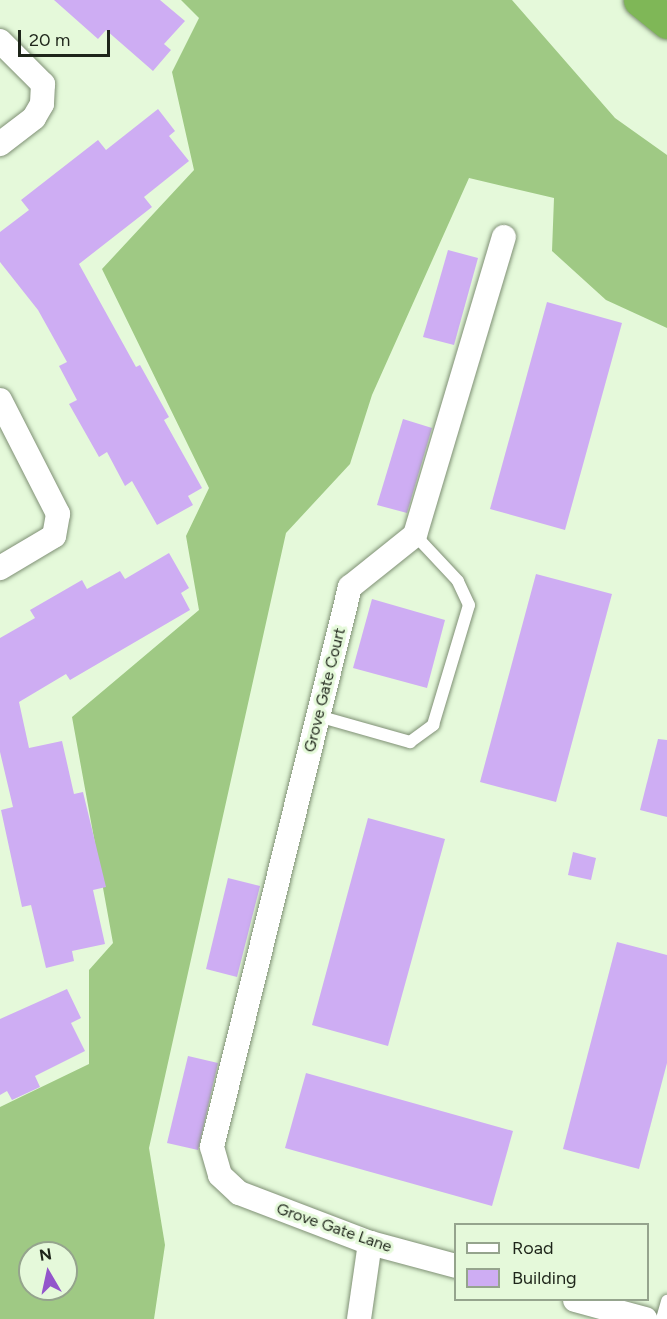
<!DOCTYPE html>
<html>
<head>
<meta charset="utf-8">
<style>
  body { margin:0 }
  #map { position:relative; width:667px; height:1319px; overflow:hidden; background:#e5f9da; font-family:Figtree,sans-serif }
  div>[style] { position:absolute }
  [style*='--x'] { left:calc(var(--x)*1px); top:calc(var(--y)*1px); width:calc(var(--w)*1px); rotate:calc(var(--a)*1deg) }
  .forest>* { inset:0; background:#9fc984 }
  .building>* { inset:0; background:#ceadf3 }
  .roads { filter:drop-shadow(0 0 2px #7f9075) drop-shadow(0 0 2px #7f9075) }
  .lane>* { height:12px; margin:-6px; padding:0 6px; transform-origin:6px; border-radius:6px; background:#fff }
  .street>* { height:24px; margin:-12px; padding:0 12px; transform-origin:12px; border-radius:12px; background:#fff }
  .highway>* { height:33px; margin:-16.5px; padding:0 16.5px; transform-origin:16.5px; border-radius:16.5px; background:#7fb757 }
  span { translate:-50% -50%; white-space:nowrap; text-align:center; line-height:1.15; -webkit-text-stroke:6px #e5f9da; paint-order:stroke }
  .street-label { font-size:16px; color:#1e251a }
  .legend { position:absolute; left:454px; top:1223px; width:195px; height:78px; box-sizing:border-box; background:#e5f9da; border:2px solid #95a48d; margin:0; padding:8px 10px; list-style:none; font-size:18px; color:#1e251a }
  .legend li { display:flex; align-items:center; gap:12px; height:30px }
  .legend b { width:30px; border:2px solid #95a48d }
  .north { position:absolute; left:18px; top:1241px; width:60px; height:60px; box-sizing:border-box; background:#e5f9da; border:2px solid #95a48d; border-radius:50%; rotate:351deg; font-size:16px; font-weight:700; line-height:24px; text-align:center; color:#1e251a }
  .north::after { content:''; display:block; margin:auto; width:21px; height:27px; background:#9355cb; clip-path:polygon(50% 0,100% 100%,50% 72%,0 100%) }
  .scale { position:absolute; left:18px; top:30px; width:92px; height:27px; box-sizing:border-box; border:3px solid #1e251a; border-top:0; padding-left:8px; font-size:18px; line-height:21px; white-space:nowrap; color:#1e251a; -webkit-text-stroke:4px #e5f9da; paint-order:stroke }
</style>
</head>
<body>
<div id="map">
  <div class="forest">
    <i style="clip-path:polygon(evenodd,181px 0,512px 0,615px 118px,667px 155px,667px 328px,606px 300px,552px 251px,554px 198px,469px 178px,372px 395px,350px 464px,286px 533px,149px 1148px,165px 1245px,154px 1319px,0 1319px,0 1107px,89px 1064px,89px 970px,113px 943px,72px 717px,199px 610px,186px 536px,209px 488px,102px 269px,194px 170px,172px 72px,199px 18px,181px 0,30px 1253px,66px 1253px,66px 1289px,30px 1289px,30px 1253px)"></i>
  </div>
  <div class="building">
    <i style="clip-path:polygon(54px 0,160px 0,185px 21px,164px 44px,171px 50px,153px 71px,106px 30px,98px 39px)"></i>
    <i style="clip-path:polygon(158px 109px,175px 131px,169px 136px,189px 161px,144px 197px,152px 207px,79px 264px,136px 367px,140px 365px,169px 417px,164px 420px,202px 488px,188px 496px,193px 505px,157px 525px,132px 481px,125px 486px,107px 452px,99px 457px,69px 404px,77px 400px,59px 366px,67px 362px,38px 310px,0 262px,0 232px,29px 210px,21px 200px,98px 140px,106px 150px)"></i>
    <i style="clip-path:polygon(448px 250px,478px 258px,454px 345px,423px 337px)"></i>
    <i style="clip-path:polygon(547px 302px,622px 323px,565px 530px,490px 509px)"></i>
    <i style="clip-path:polygon(403px 419px,432px 428px,407px 513px,377px 505px)"></i>
    <i style="clip-path:polygon(169px 553px,189px 588px,181px 593px,190px 610px,70px 680px,66px 674px,19px 702px,29px 748px,62px 741px,74px 794px,83px 792px,106px 887px,93px 890px,105px 944px,72px 951px,74px 961px,46px 968px,31px 905px,22px 907px,1px 810px,13px 807px,0 752px,0 638px,35px 618px,30px 610px,82px 580px,87px 589px,120px 571px,125px 579px)"></i>
    <i style="clip-path:polygon(536px 574px,612px 594px,556px 802px,480px 782px)"></i>
    <i style="clip-path:polygon(372px 599px,445px 620px,427px 688px,353px 668px)"></i>
    <i style="clip-path:polygon(658px 739px,667px 740px,667px 817px,640px 810px)"></i>
    <i style="clip-path:polygon(368px 818px,445px 839px,388px 1046px,312px 1025px)"></i>
    <i style="clip-path:polygon(573px 852px,596px 858px,591px 880px,568px 875px)"></i>
    <i style="clip-path:polygon(228px 878px,260px 886px,237px 977px,206px 969px)"></i>
    <i style="clip-path:polygon(617px 942px,667px 955px,667px 1063px,639px 1169px,563px 1149px)"></i>
    <i style="clip-path:polygon(67px 989px,81px 1018px,71px 1023px,85px 1051px,35px 1076px,40px 1087px,12px 1100px,7px 1091px,0 1095px,0 1019px)"></i>
    <i style="clip-path:polygon(188px 1056px,218px 1063px,198px 1150px,167px 1143px)"></i>
    <i style="clip-path:polygon(306px 1073px,513px 1131px,492px 1206px,285px 1148px)"></i>
  </div>
  <div class="roads">
    <div class="lane">
      <i style="--x:318;--y:716;--w:96;--a:15.8"></i>
      <i style="--x:410;--y:742;--w:29;--a:-36"></i>
      <i style="--x:433;--y:725;--w:125;--a:-73.3"></i>
      <i style="--x:469;--y:605;--w:26;--a:-115"></i>
      <i style="--x:458;--y:581;--w:63;--a:-133.1"></i>
      <i style="--x:662;--y:1319;--w:19;--a:-74"></i>
    </div>
    <div class="street">
      <i style="--x:0;--y:41;--w:61;--a:45"></i>
      <i style="--x:43;--y:84;--w:20;--a:93"></i>
      <i style="--x:42;--y:104;--w:16;--a:120"></i>
      <i style="--x:34;--y:118;--w:43;--a:142.6"></i>
      <i style="--x:0;--y:400;--w:128;--a:63"></i>
      <i style="--x:58;--y:514;--w:22;--a:100"></i>
      <i style="--x:54;--y:536;--w:63;--a:149.3"></i>
      <i style="--x:456;--y:1266;--w:89;--a:-165"></i>
      <i style="--x:370;--y:1243;--w:140;--a:-159.1"></i>
      <i style="--x:239;--y:1193;--w:26;--a:-137"></i>
      <i style="--x:220;--y:1175;--w:29;--a:-106"></i>
      <i style="--x:212;--y:1147;--w:577;--a:-76.16"></i>
      <i style="--x:350;--y:587;--w:83;--a:-38.7"></i>
      <i style="--x:415;--y:535;--w:311;--a:-73.4"></i>
      <i style="--x:575;--y:1300;--w:73;--a:15.2"></i>
      <i style="--x:359;--y:1319;--w:77;--a:-81.8"></i>
    </div>
    <div class="highway">
      <i style="--x:640;--y:0;--w:35;--a:39"></i>
    </div>
  </div>
  <div class="street-label">
    <span style="left:325px;top:690px;rotate:-76deg">Grove Gate Court</span>
    <span style="left:334px;top:1228px;rotate:19deg">Grove Gate Lane</span>
  </div>
  <ul class="legend">
  <li><b style="height:8px;background:#fff"></b>Road</li>
  <li><b style="height:16px;background:#ceadf3"></b>Building</li>
  </ul>
  <div class="north">N</div>
  <div class="scale">20 m</div>
</div>
</body>
</html>
